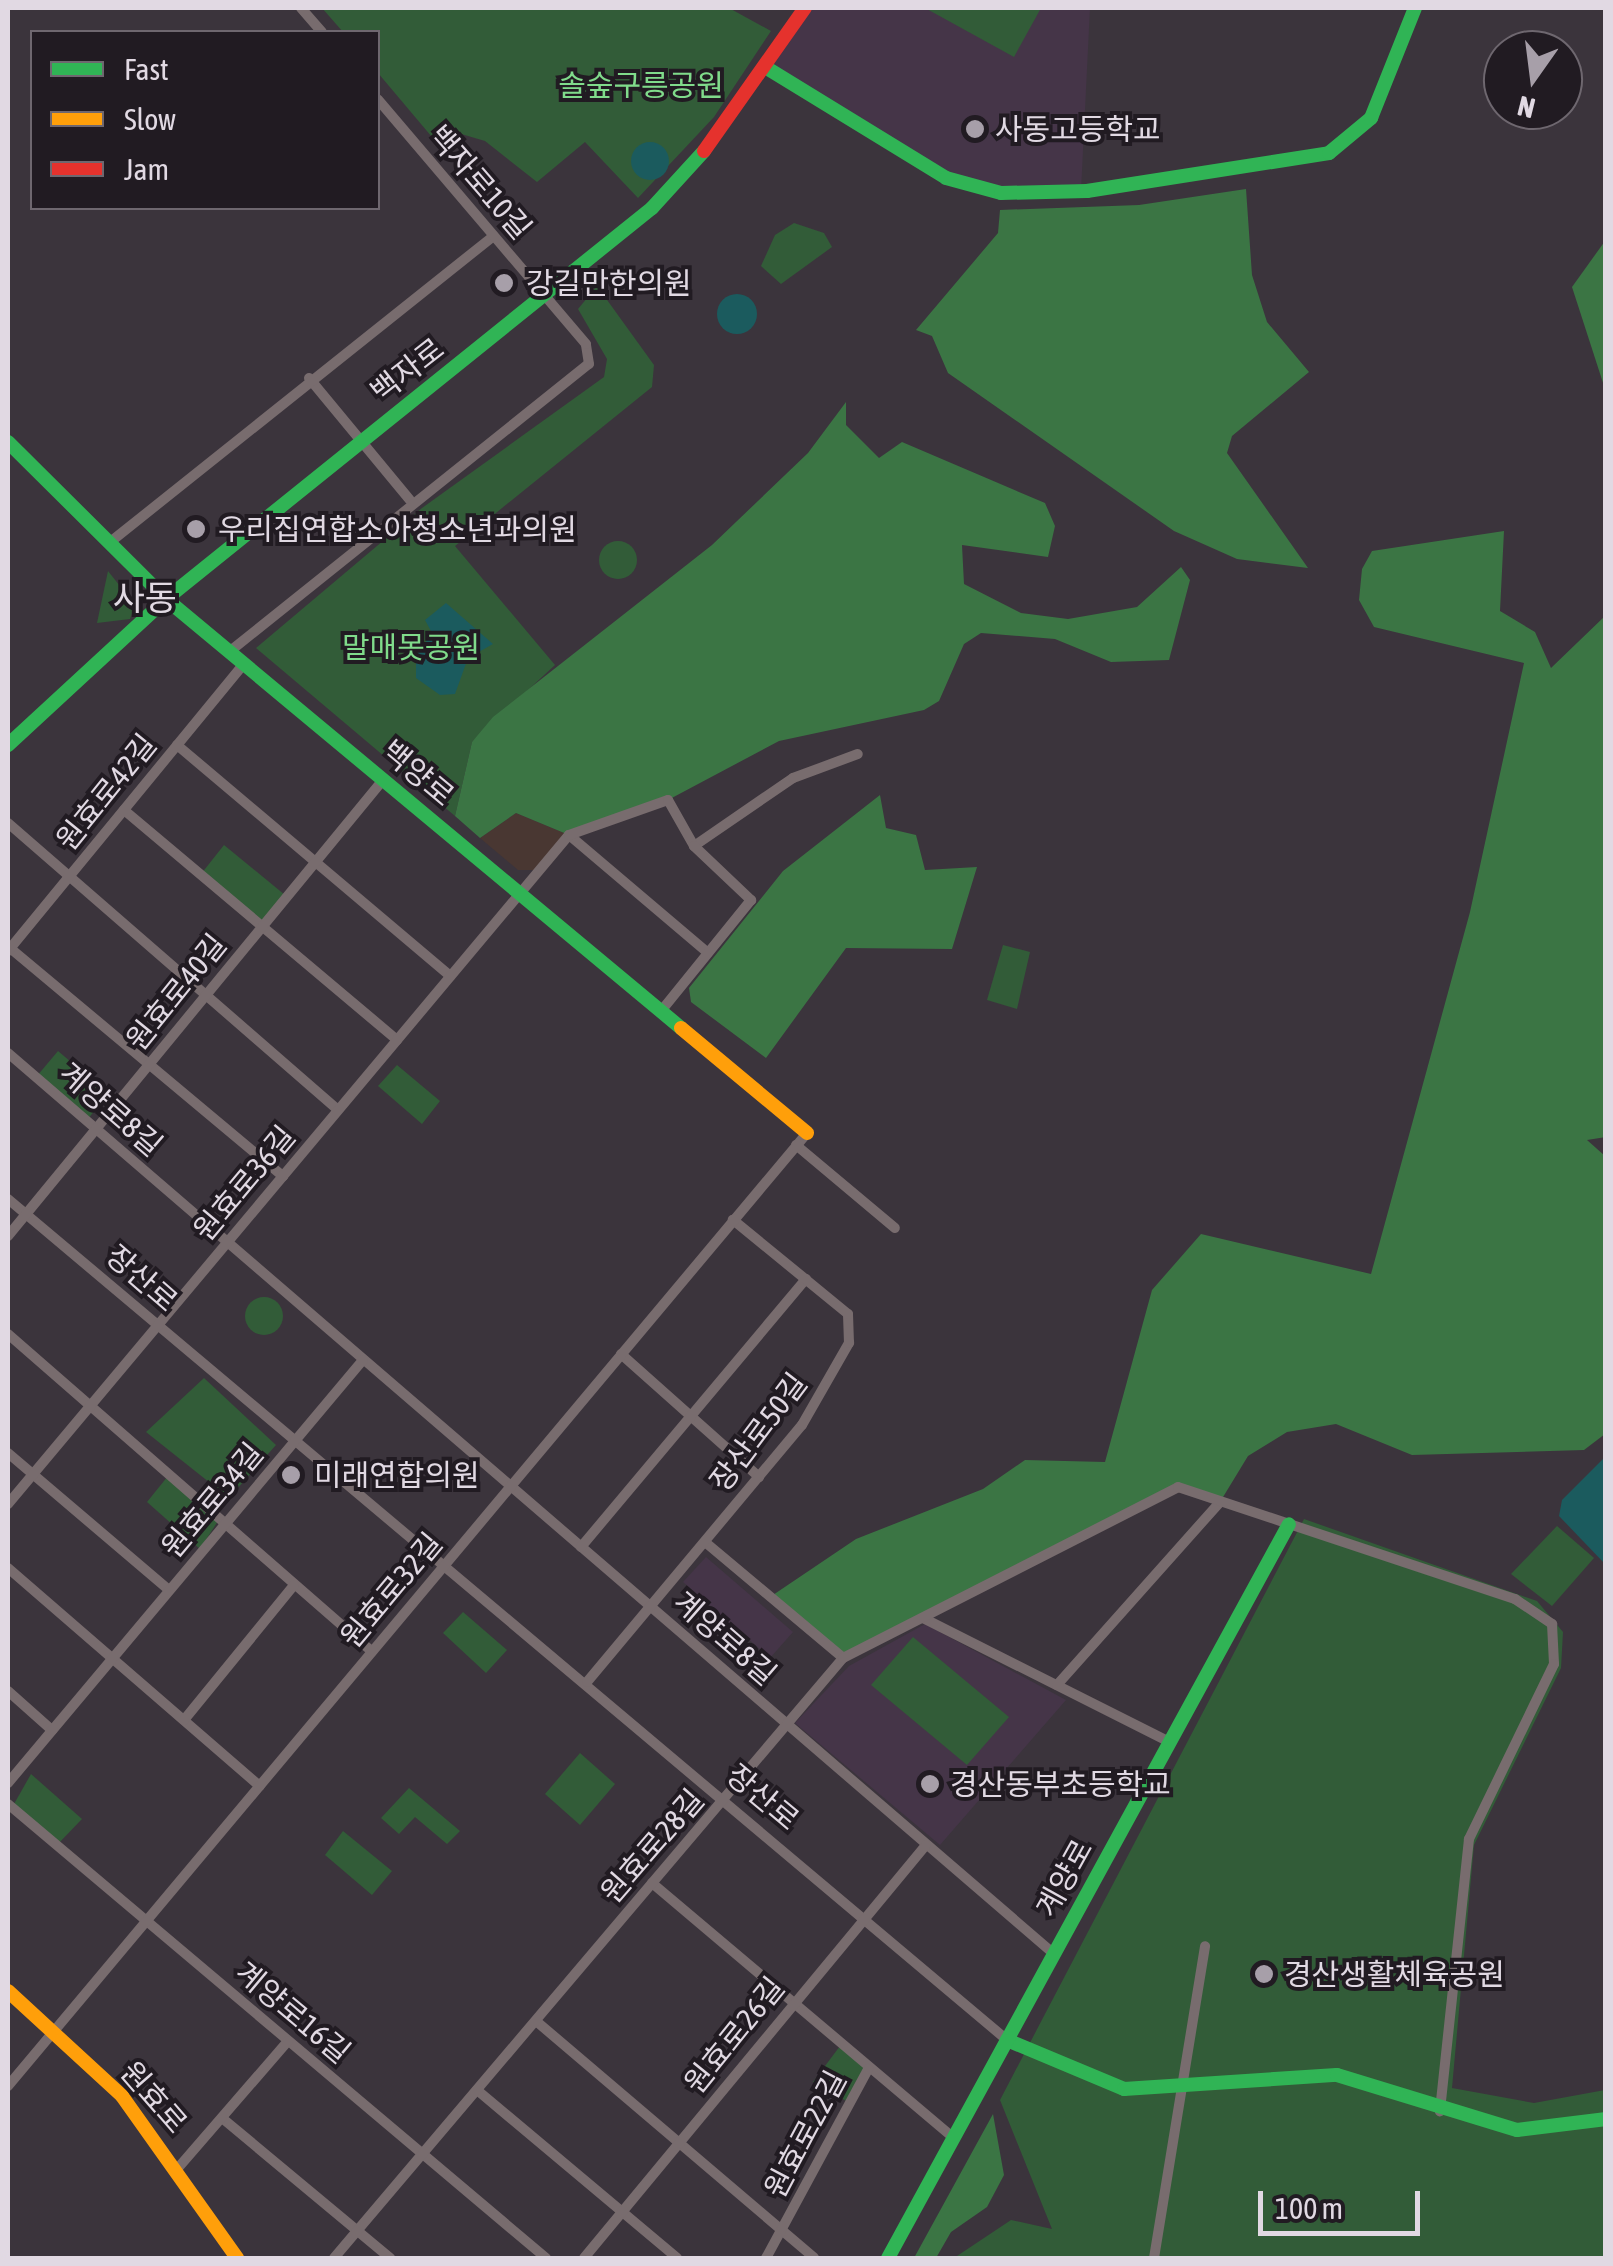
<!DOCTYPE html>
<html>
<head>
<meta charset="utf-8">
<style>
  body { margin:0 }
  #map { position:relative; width:1613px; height:2266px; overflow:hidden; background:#3b343c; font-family:"Asap Condensed","Noto Sans KR",sans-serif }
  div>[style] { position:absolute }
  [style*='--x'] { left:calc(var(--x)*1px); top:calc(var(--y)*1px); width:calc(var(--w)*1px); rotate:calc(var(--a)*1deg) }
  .industrial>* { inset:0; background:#493732 }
  .built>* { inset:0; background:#453548 }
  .green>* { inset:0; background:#325c38 }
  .round { border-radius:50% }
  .forest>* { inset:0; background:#3b7544 }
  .water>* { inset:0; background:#1b5b5e }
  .street>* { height:10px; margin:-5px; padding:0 5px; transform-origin:5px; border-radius:5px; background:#786c6e }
  .fast>* { height:14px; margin:-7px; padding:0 7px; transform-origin:7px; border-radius:7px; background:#30b455 }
  .slow>* { height:14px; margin:-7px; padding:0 7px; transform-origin:7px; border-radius:7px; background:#ff9f0a }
  .jam>* { height:14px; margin:-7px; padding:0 7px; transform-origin:7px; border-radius:7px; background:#e5322d }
  .dots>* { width:28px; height:28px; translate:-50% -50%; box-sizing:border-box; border:5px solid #211b22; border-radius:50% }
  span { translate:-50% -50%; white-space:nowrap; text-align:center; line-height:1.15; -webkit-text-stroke:8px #211b22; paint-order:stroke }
  .park-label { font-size:30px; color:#80db8b }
  .poi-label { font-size:30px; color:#e1d9e3 }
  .left { translate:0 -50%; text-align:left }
  .street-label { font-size:30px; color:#e1d9e3 }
  .quarter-label { font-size:35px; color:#e1d9e3 }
  .frame { position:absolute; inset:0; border:10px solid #e1d9e3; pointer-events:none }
  .legend { position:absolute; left:30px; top:30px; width:350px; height:180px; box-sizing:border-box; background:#211b22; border:2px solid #6e676f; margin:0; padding:12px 18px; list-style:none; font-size:30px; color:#e1d9e3 }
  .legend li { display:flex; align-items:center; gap:20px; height:50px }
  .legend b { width:50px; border:2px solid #6e676f }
  .north { position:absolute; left:1483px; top:30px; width:100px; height:100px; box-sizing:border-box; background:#211b22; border:2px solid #6e676f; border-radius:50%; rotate:194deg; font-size:28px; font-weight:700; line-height:40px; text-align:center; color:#e1d9e3 }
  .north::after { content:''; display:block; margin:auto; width:35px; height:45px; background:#a79fa9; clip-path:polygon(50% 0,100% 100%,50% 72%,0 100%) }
  .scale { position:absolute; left:1258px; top:2191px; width:162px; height:45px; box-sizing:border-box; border:5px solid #e1d9e3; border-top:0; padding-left:12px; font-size:30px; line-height:35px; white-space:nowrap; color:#e1d9e3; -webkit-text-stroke:8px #211b22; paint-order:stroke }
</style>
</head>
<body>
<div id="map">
  <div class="industrial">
    <i style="clip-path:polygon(516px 813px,569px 835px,540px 870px,518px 870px,480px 838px)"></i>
  </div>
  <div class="built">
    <i style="clip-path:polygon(803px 8px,1090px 8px,1081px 191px,976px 189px,770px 70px)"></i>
    <i style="clip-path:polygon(706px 1557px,793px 1632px,770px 1658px,683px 1582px)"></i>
    <i style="clip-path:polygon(925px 1624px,1066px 1700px,940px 1845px,795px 1723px,849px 1666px)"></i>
  </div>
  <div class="green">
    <i style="clip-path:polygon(322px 8px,729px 8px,771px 31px,714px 117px,638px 198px,585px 142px,537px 182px,485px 141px,451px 131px,437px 143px,378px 73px,378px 32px,343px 32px)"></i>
    <i style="clip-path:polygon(925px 8px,1041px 8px,1014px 57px)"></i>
    <i style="clip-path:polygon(794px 223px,824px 233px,832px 247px,781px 284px,761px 266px,775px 235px)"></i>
    <i style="clip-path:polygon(597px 286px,654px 365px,652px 387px,455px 546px,555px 665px,472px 742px,455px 816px,256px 648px,422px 508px,604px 377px,607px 359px,578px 309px)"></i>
    <i class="round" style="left:599px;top:541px;width:38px;height:38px"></i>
    <i style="clip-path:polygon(108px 571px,135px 605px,130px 619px,97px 623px)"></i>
    <i style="clip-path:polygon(224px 845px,285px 895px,262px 923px,201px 874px)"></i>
    <i style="clip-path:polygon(1003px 945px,1030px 952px,1017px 1009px,987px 1000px)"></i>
    <i style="clip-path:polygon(58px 1051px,108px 1093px,88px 1119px,37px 1076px)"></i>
    <i style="clip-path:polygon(397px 1065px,440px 1101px,422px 1124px,378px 1086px)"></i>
    <i class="round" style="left:245px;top:1297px;width:38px;height:38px"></i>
    <i style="clip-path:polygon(204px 1378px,276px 1445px,229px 1498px,146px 1432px)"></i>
    <i style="clip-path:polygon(168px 1476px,218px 1521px,200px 1549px,147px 1502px)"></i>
    <i style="clip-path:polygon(1304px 1519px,1537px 1601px,1563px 1632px,1561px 1668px,1474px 1845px,1452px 2088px,1534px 2103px,1605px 2090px,1605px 2258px,954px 2258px,1011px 2220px,1052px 2229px,1000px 2100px)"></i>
    <i style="clip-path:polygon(1557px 1526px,1594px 1558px,1552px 1606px,1511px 1574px)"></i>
    <i style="clip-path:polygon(463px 1612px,507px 1650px,486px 1673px,443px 1633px)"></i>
    <i style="clip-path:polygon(913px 1637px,1009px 1717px,967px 1765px,871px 1685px)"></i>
    <i style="clip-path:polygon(580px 1753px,615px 1784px,580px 1825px,545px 1794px)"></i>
    <i style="clip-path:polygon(31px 1774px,82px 1819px,57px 1845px,14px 1804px)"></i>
    <i style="clip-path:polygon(409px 1788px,460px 1831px,447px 1844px,415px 1817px,399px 1834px,381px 1818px)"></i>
    <i style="clip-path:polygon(343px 1831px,392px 1871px,372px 1895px,325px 1855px)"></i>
    <i style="clip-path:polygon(840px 2046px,866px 2070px,848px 2102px,813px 2082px)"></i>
  </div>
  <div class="forest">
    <i style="clip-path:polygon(1246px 189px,1252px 275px,1267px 322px,1309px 372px,1232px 436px,1227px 453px,1308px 568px,1237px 559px,1174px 531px,948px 373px,932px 336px,916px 330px,998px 233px,1000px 210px,1139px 205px)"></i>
    <i style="clip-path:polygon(1605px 241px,1605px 389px,1572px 287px)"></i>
    <i style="clip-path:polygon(846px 402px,846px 425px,879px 458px,902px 442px,1045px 503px,1055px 526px,1048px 557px,962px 545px,964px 584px,1021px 613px,1068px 619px,1137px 607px,1181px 567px,1190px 580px,1169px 660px,1111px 662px,1055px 639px,981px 633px,964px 644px,939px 701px,924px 710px,779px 741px,668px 800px,569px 835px,516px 813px,480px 838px,455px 816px,472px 742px,493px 717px,712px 545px,808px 453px)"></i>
    <i style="clip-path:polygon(1504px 531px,1500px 611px,1535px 632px,1551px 668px,1605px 616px,1606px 1137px,1587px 1140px,1605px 1156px,1605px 1434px,1584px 1450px,1412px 1455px,1336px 1424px,1287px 1432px,1248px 1456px,1220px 1502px,1177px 1487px,843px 1658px,770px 1597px,856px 1539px,983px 1489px,1025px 1460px,1105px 1462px,1152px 1290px,1201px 1234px,1371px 1274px,1470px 912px,1524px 663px,1374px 627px,1359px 600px,1362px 569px,1372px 551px)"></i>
    <i style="clip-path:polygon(880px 795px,886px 828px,916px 835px,925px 870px,977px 867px,952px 949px,846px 948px,766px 1058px,691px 1002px,689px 988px,783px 871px)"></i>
    <i style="clip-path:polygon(993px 2114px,1004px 2175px,987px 2207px,951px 2232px,936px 2258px,914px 2258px)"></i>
  </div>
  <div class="water">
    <i class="round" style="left:631px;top:142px;width:38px;height:38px"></i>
    <i class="round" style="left:717px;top:294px;width:40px;height:40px"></i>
    <i style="clip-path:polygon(446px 603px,493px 644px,468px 658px,455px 694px,440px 695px,416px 678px,416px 656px,432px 633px,425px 620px)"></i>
    <i style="clip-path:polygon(1605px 1457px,1605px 1564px,1559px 1516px,1562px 1500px)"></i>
  </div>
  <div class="street">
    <i style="--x:301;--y:8;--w:32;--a:49"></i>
    <i style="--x:309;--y:378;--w:158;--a:50.4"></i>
    <i style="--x:109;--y:543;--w:492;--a:-38.6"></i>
    <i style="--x:229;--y:652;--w:461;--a:-38.7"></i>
    <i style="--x:589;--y:364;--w:20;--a:-99"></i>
    <i style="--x:586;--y:344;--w:321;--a:-130.4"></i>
    <i style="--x:177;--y:745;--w:358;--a:40.2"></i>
    <i style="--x:124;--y:810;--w:357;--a:40.1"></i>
    <i style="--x:8;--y:823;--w:437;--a:41"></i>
    <i style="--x:569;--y:835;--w:182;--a:40.3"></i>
    <i style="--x:694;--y:846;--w:120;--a:-34.5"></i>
    <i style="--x:793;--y:778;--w:69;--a:-20.3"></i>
    <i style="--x:10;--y:948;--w:356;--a:39.9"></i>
    <i style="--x:8;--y:951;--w:372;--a:-50.6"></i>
    <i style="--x:8;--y:1053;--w:1381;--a:40.74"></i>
    <i style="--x:796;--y:1145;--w:129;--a:40"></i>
    <i style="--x:8;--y:1199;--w:1306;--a:40.09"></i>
    <i style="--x:8;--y:1236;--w:590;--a:-50.57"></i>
    <i style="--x:8;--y:1334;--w:483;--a:41.1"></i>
    <i style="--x:621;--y:1354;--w:185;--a:41.7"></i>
    <i style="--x:8;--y:1453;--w:211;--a:40.4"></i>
    <i style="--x:8;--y:1504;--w:873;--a:-50.02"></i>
    <i style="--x:569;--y:835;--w:105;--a:-19.5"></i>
    <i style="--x:668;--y:800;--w:53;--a:60.5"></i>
    <i style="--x:694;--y:846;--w:79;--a:43.5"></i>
    <i style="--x:751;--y:900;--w:143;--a:129"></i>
    <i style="--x:705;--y:1542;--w:180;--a:40"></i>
    <i style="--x:581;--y:1547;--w:350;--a:-50"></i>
    <i style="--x:8;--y:1568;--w:333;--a:40.9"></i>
    <i style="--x:923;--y:1618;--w:276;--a:26.7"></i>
    <i style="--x:587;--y:1682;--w:335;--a:-50.1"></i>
    <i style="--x:802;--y:1425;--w:95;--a:-60.2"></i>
    <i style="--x:849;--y:1343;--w:29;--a:-92"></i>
    <i style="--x:848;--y:1314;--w:149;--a:-140.7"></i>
    <i style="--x:1057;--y:1685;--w:245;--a:-48.3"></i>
    <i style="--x:8;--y:1691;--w:59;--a:41.6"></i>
    <i style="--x:184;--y:1720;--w:174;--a:-50.8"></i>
    <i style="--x:8;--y:1783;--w:552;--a:-50"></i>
    <i style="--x:8;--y:1804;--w:704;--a:40.16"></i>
    <i style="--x:652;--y:1883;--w:395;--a:40.2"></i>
    <i style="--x:536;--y:2021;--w:365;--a:40.4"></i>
    <i style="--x:8;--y:2086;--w:1244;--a:-50.02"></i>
    <i style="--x:477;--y:2090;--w:261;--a:40"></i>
    <i style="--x:222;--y:2118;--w:219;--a:39.8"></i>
    <i style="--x:178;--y:2168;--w:168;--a:-49.1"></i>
    <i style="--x:334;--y:2258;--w:787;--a:-49.69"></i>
    <i style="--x:843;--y:1658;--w:376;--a:-27"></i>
    <i style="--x:1178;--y:1487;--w:355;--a:18.4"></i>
    <i style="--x:1515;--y:1599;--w:45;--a:34"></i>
    <i style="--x:1552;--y:1624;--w:40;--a:87.1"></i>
    <i style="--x:1554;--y:1664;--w:195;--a:115.9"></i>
    <i style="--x:1469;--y:1839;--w:274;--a:96.1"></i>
    <i style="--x:584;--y:2258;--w:536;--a:-50.37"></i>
    <i style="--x:766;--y:2258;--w:215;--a:-61.6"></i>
    <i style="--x:1154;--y:2258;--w:316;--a:-80.7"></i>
  </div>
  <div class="fast">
    <i style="--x:770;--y:70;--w:206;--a:31.5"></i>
    <i style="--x:946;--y:178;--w:57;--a:15.3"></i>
    <i style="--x:1001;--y:193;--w:86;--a:-1.3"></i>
    <i style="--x:1087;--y:191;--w:245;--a:-8.9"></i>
    <i style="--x:1329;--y:153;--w:55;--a:-39.8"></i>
    <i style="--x:1371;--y:118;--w:118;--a:-68.2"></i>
    <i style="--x:8;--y:442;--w:223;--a:44.8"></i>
    <i style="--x:166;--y:599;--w:670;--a:39.79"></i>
    <i style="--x:8;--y:745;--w:215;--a:-42.7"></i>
    <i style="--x:166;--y:599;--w:624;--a:-38.82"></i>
    <i style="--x:652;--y:208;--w:77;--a:-47.6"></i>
    <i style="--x:1007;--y:2040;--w:127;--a:22.7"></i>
    <i style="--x:1124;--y:2089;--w:213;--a:-3.8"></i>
    <i style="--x:1337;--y:2075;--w:188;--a:17"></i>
    <i style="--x:1517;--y:2130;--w:90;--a:-7"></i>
    <i style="--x:888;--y:2258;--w:836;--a:-61.35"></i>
  </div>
  <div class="slow">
    <i style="--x:681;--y:1028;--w:164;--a:39.8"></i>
    <i style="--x:8;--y:1991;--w:155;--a:42.6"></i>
    <i style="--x:122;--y:2096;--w:199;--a:54.6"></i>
  </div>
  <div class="jam">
    <i style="--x:704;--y:151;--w:175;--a:-54.8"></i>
  </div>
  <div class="dots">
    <i style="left:975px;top:129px;background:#a79fa9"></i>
    <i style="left:504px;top:283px;background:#a79fa9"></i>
    <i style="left:196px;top:529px;background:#a79fa9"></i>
    <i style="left:291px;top:1475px;background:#a79fa9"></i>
    <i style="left:930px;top:1784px;background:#a79fa9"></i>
    <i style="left:1264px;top:1974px;background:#a79fa9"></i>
  </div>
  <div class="park-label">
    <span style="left:641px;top:85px">솔숲구릉공원</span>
    <span style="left:411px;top:647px">말매못공원</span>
  </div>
  <div class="poi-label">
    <span class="left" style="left:995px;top:129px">사동고등학교</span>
    <span class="left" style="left:526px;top:283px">강길만한의원</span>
    <span class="left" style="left:218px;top:529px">우리집연합소아청소년과의원</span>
    <span class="left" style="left:314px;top:1475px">미래연합의원</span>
    <span class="left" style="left:950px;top:1784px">경산동부초등학교</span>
    <span class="left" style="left:1284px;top:1974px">경산생활체육공원</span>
  </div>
  <div class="street-label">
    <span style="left:480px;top:182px;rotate:49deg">백자로10길</span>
    <span style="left:407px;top:370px;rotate:-38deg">백자로</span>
    <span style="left:418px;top:773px;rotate:40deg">백양로</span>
    <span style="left:106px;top:792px;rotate:-51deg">원효로42길</span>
    <span style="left:176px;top:992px;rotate:-51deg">원효로40길</span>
    <span style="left:111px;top:1109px;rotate:41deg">계양로8길</span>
    <span style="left:244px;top:1183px;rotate:-50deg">원효로36길</span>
    <span style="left:142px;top:1278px;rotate:41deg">장산로</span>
    <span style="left:758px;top:1432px;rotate:-53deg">장산로50길</span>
    <span style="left:212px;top:1500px;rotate:-50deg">원효로34길</span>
    <span style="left:391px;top:1590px;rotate:-50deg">원효로32길</span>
    <span style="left:725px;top:1638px;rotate:41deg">계양로8길</span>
    <span style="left:763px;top:1797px;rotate:40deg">장산로</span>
    <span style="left:652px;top:1846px;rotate:-49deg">원효로28길</span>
    <span style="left:1064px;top:1878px;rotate:-61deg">계양로</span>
    <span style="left:293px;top:2012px;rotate:40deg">계양로16길</span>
    <span style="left:734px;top:2035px;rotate:-51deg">원효로26길</span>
    <span style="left:154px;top:2097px;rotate:49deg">원효로</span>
    <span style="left:805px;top:2134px;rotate:-62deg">원효로22길</span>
  </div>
  <div class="quarter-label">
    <span style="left:145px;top:597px">사동</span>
  </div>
  <div class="frame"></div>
  <ul class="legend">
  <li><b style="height:12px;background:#30b455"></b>Fast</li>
  <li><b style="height:12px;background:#ff9f0a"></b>Slow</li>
  <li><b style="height:12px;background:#e5322d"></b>Jam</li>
  </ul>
  <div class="north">N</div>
  <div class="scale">100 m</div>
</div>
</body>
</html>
